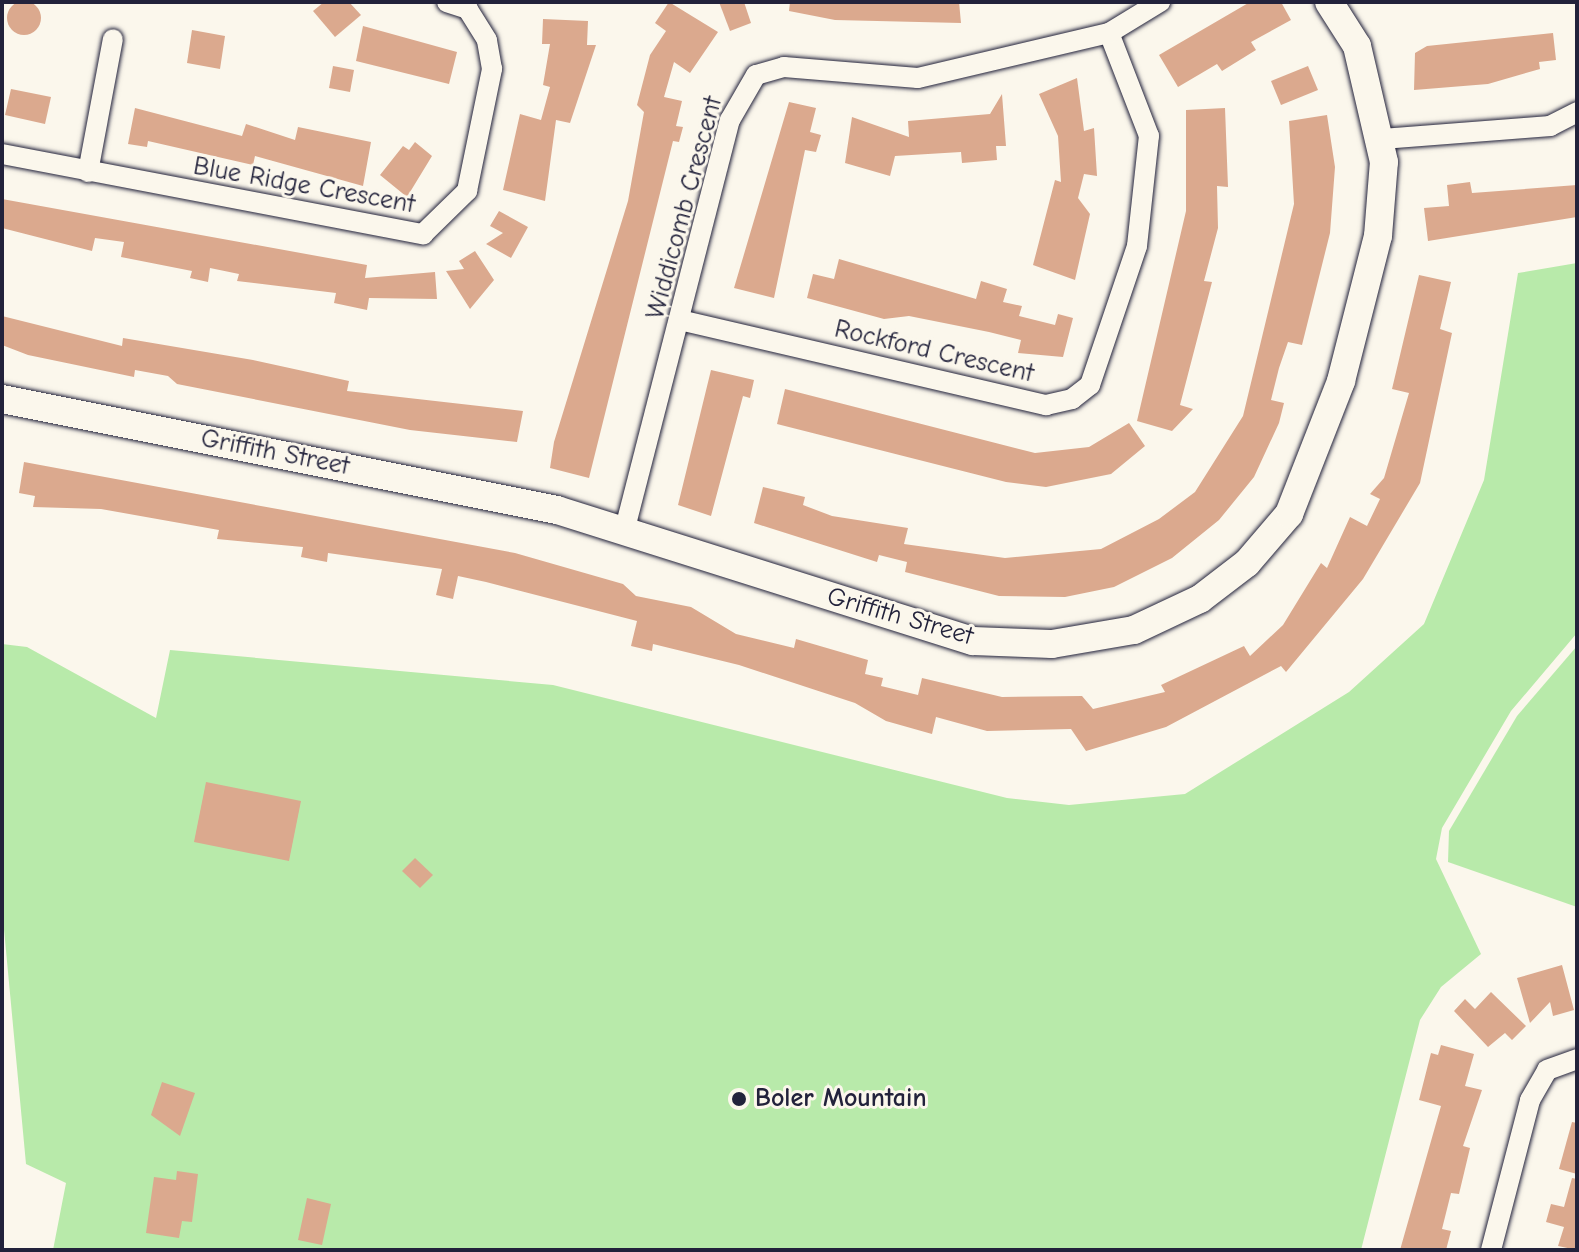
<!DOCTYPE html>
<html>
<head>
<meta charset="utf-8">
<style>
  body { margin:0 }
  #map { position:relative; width:1579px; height:1252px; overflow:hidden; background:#fbf7ec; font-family:"Comic Neue",sans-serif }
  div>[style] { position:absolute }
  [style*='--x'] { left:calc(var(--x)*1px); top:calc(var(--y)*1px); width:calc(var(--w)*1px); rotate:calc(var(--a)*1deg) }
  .green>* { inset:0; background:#b8eaaa }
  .building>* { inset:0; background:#dba98e }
  .round { border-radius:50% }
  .roads { filter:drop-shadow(0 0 2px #22223b) drop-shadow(0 0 2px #22223b) }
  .street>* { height:20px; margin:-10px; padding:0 10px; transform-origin:10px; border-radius:10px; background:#fbf7ec }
  .secondary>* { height:28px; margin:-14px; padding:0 14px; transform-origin:14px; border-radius:14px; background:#fbf7ec }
  .dots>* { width:22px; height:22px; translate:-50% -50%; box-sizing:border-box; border:4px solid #fbf7ec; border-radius:50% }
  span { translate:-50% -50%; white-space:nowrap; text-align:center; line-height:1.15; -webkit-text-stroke:6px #fbf7ec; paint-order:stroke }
  .street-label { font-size:26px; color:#22223b }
  .poi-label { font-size:26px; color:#22223b; font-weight:700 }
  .left { translate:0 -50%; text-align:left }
  .frame { position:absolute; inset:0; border:4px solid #22223b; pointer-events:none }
</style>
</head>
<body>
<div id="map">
  <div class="green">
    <i style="clip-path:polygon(1577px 263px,1577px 633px,1511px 711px,1442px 828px,1436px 859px,1481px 954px,1441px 987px,1420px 1020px,1361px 1250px,53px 1250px,66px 1183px,26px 1164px,2px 908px,2px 644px,27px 647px,156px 718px,170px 650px,553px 685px,1007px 798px,1069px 805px,1185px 794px,1349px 692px,1424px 624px,1484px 480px,1518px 273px)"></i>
    <i style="clip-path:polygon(1577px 646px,1577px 907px,1448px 862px,1449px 831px,1517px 716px)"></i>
  </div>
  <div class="building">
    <i class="round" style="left:7px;top:1px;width:34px;height:34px"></i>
    <i style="clip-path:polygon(324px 2px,349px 2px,361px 15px,335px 37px,313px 11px)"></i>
    <i style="clip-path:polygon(669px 2px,718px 32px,690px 73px,674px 62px,664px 97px,682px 101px,676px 126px,683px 127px,679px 142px,673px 141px,589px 478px,550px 468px,554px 442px,628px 201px,644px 112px,637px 105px,650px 55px,666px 31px,655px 23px)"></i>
    <i style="clip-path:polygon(719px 2px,744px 2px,751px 23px,730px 31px)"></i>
    <i style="clip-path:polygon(790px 2px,959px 2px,961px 23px,835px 20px,789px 11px)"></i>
    <i style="clip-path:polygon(1250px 2px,1281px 2px,1291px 20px,1251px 42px,1256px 50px,1222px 71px,1217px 64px,1178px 87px,1159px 55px)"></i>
    <i style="clip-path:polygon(543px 19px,588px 21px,587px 45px,596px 45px,570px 123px,556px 120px,545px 201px,503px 190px,520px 114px,541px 120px,550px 87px,543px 85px,550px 44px,542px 44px)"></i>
    <i style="clip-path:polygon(363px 26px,457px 52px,449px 84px,356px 61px)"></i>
    <i style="clip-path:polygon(192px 30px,225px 36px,220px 69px,187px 63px)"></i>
    <i style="clip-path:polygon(1553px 33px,1556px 60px,1539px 62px,1540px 69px,1488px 84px,1414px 90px,1415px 53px,1427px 46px)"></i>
    <i style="clip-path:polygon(333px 66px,354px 70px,350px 92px,329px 88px)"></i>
    <i style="clip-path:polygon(1308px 66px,1318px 90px,1281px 105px,1271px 81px)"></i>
    <i style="clip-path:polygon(1077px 78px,1084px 131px,1094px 128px,1097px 176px,1084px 174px,1078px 198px,1090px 214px,1075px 280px,1033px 265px,1055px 180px,1061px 182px,1058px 136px,1039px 94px)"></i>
    <i style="clip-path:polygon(11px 89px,51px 97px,45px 124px,5px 115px)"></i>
    <i style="clip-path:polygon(1002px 94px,1006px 146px,996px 146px,997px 160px,962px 163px,961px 152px,895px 156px,890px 176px,845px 163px,852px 117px,909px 137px,908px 121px,990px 114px)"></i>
    <i style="clip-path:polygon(789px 102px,816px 108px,810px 132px,821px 135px,816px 152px,805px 150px,774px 298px,734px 288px)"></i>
    <i style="clip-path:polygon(135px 108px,242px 136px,246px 124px,295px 140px,298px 127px,371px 142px,363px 186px,255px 156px,253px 165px,148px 141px,147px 147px,128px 144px)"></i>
    <i style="clip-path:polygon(1225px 108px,1228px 187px,1217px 186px,1218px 228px,1204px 281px,1212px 282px,1180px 405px,1193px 409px,1172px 431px,1137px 421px,1186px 211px,1186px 110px)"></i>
    <i style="clip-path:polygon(1327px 115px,1335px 167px,1330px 233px,1302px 345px,1288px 342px,1279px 368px,1271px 400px,1284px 403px,1279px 423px,1254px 477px,1219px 520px,1172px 558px,1114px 587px,1065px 597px,999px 596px,905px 572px,907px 562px,879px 555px,877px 562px,754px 523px,763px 487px,805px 497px,803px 505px,832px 516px,908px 528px,904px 544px,1005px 558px,1101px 549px,1159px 519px,1195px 492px,1243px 416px,1294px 204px,1289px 121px)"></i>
    <i style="clip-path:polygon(415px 142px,432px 156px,407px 197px,380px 175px,403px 146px,409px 150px)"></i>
    <i style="clip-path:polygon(1470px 182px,1472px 193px,1577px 185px,1577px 217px,1428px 241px,1424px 208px,1449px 206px,1447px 185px)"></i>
    <i style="clip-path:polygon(2px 199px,367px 265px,365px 278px,435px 272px,437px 299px,369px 298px,367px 310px,334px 303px,336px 293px,237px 281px,239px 274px,210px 268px,208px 282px,190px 278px,192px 271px,121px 257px,124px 242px,95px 238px,92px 251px,2px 228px)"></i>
    <i style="clip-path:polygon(499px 211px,528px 227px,511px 258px,486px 244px,503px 233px,490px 226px)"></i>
    <i style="clip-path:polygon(475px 251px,494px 280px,470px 309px,446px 271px,464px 269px,459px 261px)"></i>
    <i style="clip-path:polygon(839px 259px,976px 299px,981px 281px,1007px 289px,1003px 302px,1022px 306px,1019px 316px,1055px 325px,1058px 314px,1073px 318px,1063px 357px,1018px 353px,1021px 340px,989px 332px,909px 316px,884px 319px,807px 298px,813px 274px,834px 279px)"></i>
    <i style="clip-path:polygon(1419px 275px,1451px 282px,1440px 329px,1452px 333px,1420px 483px,1363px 579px,1286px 672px,1281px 666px,1166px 727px,1086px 751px,1071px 729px,987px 731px,936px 717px,932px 734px,886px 721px,855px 703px,739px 665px,653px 644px,652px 651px,631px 646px,637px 621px,486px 582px,458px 576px,453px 599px,436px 595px,442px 569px,328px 553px,327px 562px,301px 557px,303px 547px,217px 539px,219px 530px,101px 509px,33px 507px,35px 496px,19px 493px,24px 462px,515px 553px,623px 584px,636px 596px,691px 607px,736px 634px,794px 648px,796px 639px,868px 660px,865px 674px,883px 678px,881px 686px,918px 695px,922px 678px,1002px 697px,1082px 696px,1093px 709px,1165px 692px,1161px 685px,1244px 646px,1250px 656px,1283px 625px,1321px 563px,1327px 568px,1350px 517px,1367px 526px,1380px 499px,1370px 494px,1384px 478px,1409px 393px,1392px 389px)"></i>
    <i style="clip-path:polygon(2px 316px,122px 346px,123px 338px,253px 360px,349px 381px,347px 391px,523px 411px,517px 442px,410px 430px,177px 384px,168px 376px,135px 370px,134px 377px,28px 355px,2px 345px)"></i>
    <i style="clip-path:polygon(711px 370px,754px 380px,750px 398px,743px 396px,711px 516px,678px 505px)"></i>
    <i style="clip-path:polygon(785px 389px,1035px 453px,1089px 447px,1129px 423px,1145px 446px,1111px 474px,1046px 487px,1006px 482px,777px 424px)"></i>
    <i style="clip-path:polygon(206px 782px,301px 801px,289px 861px,194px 842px)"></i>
    <i style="clip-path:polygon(415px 858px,433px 875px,420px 888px,402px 871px)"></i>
    <i style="clip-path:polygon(1562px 965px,1574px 1010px,1553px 1016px,1550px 1002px,1530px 1023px,1517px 978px)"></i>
    <i style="clip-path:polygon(1491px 992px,1526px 1026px,1512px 1040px,1505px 1033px,1488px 1047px,1454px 1011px,1465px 999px,1475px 1009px)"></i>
    <i style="clip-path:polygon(1441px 1045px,1474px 1054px,1465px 1086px,1482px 1090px,1463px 1146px,1470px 1148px,1459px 1194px,1451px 1193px,1442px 1229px,1451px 1231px,1446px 1250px,1400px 1250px,1441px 1106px,1419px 1100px,1431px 1053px,1438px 1055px)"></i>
    <i style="clip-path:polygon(162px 1082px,195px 1093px,180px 1136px,151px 1115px)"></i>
    <i style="clip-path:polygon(1572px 1122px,1577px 1123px,1577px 1174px,1559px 1169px)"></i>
    <i style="clip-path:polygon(177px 1171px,198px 1174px,192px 1222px,182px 1221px,179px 1238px,146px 1233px,154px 1177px,176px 1180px)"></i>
    <i style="clip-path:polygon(1572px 1178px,1577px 1179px,1577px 1250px,1558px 1246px,1564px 1227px,1546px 1222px,1551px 1204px,1564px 1207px)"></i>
    <i style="clip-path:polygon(307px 1198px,331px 1204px,322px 1245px,298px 1240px)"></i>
  </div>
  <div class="roads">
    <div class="street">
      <i style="--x:1382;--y:139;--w:169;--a:-4.4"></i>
      <i style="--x:1550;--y:126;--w:30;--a:-27"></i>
      <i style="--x:2;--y:154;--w:429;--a:10.8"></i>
      <i style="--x:423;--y:234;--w:62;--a:-44.3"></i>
      <i style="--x:467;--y:191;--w:125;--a:-78.4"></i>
      <i style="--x:492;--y:69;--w:29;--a:-100"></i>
      <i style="--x:487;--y:40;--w:36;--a:-122"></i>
      <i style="--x:468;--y:9;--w:22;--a:-162"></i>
      <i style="--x:88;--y:172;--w:135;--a:-79.4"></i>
      <i style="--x:684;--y:321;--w:372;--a:13.1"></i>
      <i style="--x:1046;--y:405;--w:27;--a:-13"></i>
      <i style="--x:1072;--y:399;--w:23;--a:-38"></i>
      <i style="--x:1090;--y:385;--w:147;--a:-71.3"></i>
      <i style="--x:1137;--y:246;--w:111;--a:-83.8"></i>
      <i style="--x:1149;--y:136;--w:110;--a:-111.2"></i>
      <i style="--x:624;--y:532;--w:425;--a:-75.6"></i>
      <i style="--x:730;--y:120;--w:52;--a:-60"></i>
      <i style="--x:756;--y:75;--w:29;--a:-16"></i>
      <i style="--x:784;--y:67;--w:134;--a:4.7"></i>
      <i style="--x:918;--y:78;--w:196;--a:-13.3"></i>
      <i style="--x:1109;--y:33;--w:60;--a:-31.3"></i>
      <i style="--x:1491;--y:1250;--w:155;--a:-75.4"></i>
      <i style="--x:1530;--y:1100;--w:34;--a:-60"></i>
      <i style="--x:1547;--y:1070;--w:32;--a:-20"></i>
    </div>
    <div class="secondary">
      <i style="--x:2;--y:399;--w:566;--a:11.31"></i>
      <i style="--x:557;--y:510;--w:436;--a:17.5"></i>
      <i style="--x:973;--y:641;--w:79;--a:2.2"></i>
      <i style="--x:1052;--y:644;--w:83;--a:-9.7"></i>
      <i style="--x:1134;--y:630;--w:73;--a:-25.2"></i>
      <i style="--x:1200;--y:599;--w:59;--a:-37.5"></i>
      <i style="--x:1247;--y:563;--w:65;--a:-49.4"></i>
      <i style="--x:1289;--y:514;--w:143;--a:-68.6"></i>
      <i style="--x:1341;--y:381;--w:150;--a:-75.7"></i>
      <i style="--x:1378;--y:236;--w:74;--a:-85.4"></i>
      <i style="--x:1384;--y:162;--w:119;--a:-103.1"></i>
      <i style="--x:1357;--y:46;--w:52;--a:-122.5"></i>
    </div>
  </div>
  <div class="dots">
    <i style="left:739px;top:1099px;background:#22223b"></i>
  </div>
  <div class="street-label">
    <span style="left:304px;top:186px;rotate:10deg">Blue Ridge Crescent</span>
    <span style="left:685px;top:208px;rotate:-75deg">Widdicomb Crescent</span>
    <span style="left:934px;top:352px;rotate:13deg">Rockford Crescent</span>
    <span style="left:275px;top:453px;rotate:11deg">Griffith Street</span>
    <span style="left:900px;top:617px;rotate:16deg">Griffith Street</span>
  </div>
  <div class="poi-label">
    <span class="left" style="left:755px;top:1099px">Boler Mountain</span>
  </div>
  <div class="frame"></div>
</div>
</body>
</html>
